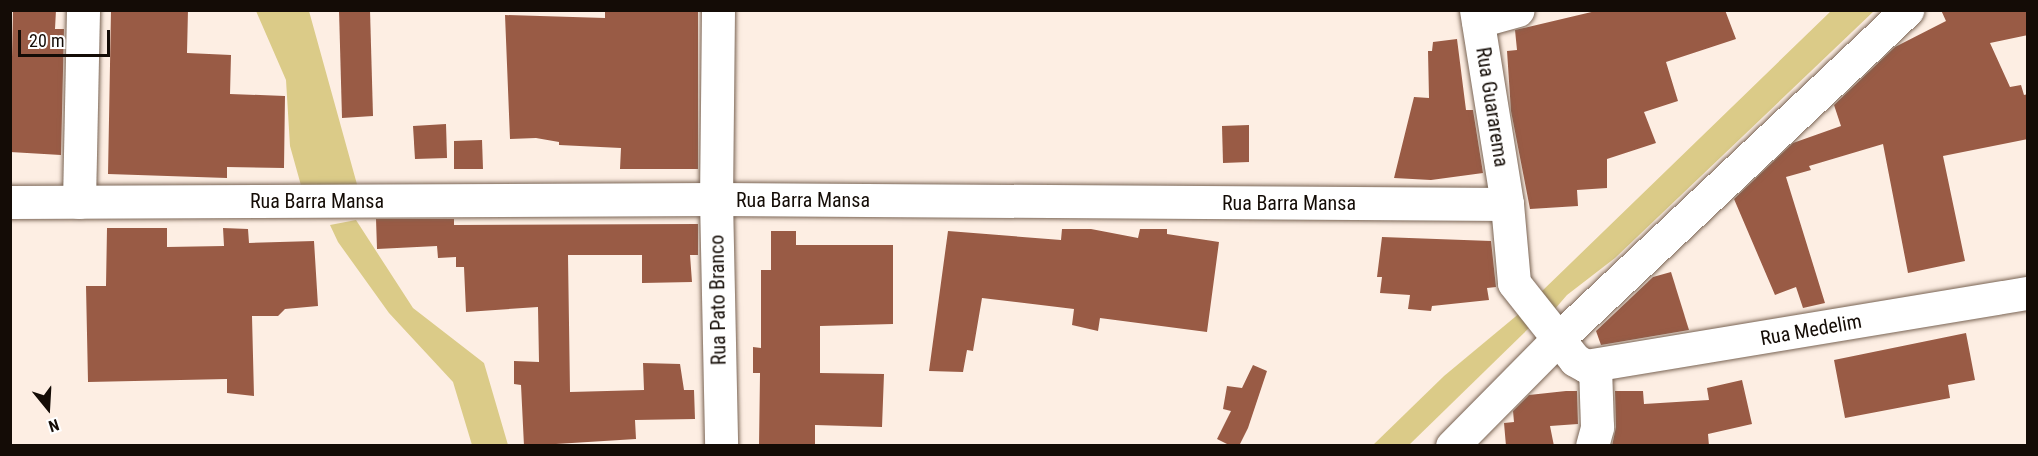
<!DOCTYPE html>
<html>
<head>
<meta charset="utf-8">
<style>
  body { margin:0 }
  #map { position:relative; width:2038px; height:456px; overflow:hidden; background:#fdeee3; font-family:"Roboto Condensed",sans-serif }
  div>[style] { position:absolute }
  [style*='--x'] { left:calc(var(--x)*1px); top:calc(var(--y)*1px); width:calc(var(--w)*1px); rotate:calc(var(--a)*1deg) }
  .water>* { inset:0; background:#dbcb88 }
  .building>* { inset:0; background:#995b45 }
  .roads { filter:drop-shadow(0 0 2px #796454) drop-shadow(0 0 2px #796454) }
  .minor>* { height:33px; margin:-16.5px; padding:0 16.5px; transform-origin:16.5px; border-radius:16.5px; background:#fff }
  span { translate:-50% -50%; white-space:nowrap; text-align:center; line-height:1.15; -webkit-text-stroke:4.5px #fff; paint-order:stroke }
  .street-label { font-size:20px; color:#140c06 }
  .frame { position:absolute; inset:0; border:12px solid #140c06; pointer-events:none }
  .north { position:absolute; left:18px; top:378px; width:60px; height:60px; -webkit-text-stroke:4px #fff; paint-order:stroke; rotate:162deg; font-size:16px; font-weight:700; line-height:24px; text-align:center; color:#140c06 }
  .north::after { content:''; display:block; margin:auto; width:21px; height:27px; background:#140c06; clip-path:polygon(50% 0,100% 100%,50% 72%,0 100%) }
  .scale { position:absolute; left:18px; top:30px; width:92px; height:27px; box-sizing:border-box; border:3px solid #140c06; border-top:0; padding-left:8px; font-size:18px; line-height:21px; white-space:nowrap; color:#140c06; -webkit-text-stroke:4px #fff; paint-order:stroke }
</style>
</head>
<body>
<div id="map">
  <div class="water">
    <i style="clip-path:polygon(256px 11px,309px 11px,358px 188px,302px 189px,290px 146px,286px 80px)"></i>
    <i style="clip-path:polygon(1831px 11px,1874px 11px,1615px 258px,1567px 295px,1554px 310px,1540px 293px)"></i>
    <i style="clip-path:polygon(356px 220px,413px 308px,484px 363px,508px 445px,472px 445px,453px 382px,389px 313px,338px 242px,330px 225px)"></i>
    <i style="clip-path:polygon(1521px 312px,1531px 326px,1409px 445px,1372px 446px,1444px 376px)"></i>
  </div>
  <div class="building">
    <i style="clip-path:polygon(13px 10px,56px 10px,55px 29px,64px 29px,61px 155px,10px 152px)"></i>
    <i style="clip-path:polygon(111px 10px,188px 10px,187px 53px,231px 55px,230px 94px,285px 96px,284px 168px,227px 167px,227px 178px,108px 174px)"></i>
    <i style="clip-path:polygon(339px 10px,370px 10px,373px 116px,342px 118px)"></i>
    <i style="clip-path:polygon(605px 10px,698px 10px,698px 169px,620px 169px,621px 148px,559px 145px,559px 142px,536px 138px,510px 139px,505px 15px,605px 18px)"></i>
    <i style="clip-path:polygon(1600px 10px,1725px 10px,1736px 39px,1666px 62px,1678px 101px,1644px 112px,1656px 143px,1607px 159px,1607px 188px,1577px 190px,1578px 206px,1530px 209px,1511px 111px,1507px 51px,1517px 50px,1515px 30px)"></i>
    <i style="clip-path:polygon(1941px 10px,2028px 10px,2028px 35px,1990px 43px,2010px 87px,2021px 85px,2024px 95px,2028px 94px,2028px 139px,1943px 156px,1965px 261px,1908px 273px,1883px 144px,1809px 166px,1811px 170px,1786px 177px,1825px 303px,1803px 308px,1796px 287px,1775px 295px,1734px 199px,1793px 143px,1841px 126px,1834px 105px,1895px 47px,1946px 21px)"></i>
    <i style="clip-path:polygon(1457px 39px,1466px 110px,1473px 110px,1483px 173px,1431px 180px,1394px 178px,1414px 97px,1429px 98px,1428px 51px,1432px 51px,1433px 42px)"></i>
    <i style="clip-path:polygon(446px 124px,447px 158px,415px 159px,413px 126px)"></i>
    <i style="clip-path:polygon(1249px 125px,1249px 162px,1223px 163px,1222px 126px)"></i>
    <i style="clip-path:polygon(482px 140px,483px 169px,454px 169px,454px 141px)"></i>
    <i style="clip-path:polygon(376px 219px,454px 219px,454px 225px,698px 224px,698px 255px,690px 255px,692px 282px,642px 283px,642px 255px,568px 255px,570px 392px,644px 390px,643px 363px,680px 364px,684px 390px,694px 390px,695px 419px,635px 420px,636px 439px,524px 446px,521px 385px,514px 384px,514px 361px,539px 362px,538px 307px,466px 312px,464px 267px,456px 267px,456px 257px,438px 258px,437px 246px,377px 249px)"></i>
    <i style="clip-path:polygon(107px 228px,167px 228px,167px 247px,224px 246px,223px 228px,248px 229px,249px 243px,314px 241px,318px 306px,285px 309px,278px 316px,252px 316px,254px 396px,227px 393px,227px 379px,88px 382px,86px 286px,106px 286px)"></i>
    <i style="clip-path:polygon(1062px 229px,1091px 229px,1138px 238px,1140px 229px,1167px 229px,1167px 234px,1219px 242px,1207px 332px,1100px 318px,1098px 331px,1072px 325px,1074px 309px,982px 298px,973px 351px,967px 350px,963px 372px,929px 371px,948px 231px,1061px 240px)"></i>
    <i style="clip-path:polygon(771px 231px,796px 231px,796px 245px,893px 245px,893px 324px,820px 326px,820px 373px,884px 374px,882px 427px,815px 425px,815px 446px,759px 446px,760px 373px,753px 373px,753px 347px,761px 348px,761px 270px,771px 270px)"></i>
    <i style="clip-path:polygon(1382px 237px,1491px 241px,1496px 287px,1487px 288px,1489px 300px,1432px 306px,1431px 311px,1408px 309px,1410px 295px,1380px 293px,1382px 277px,1377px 277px)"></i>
    <i style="clip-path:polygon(1671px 272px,1689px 330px,1601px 345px,1596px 331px,1653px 277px)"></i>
    <i style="clip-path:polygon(1966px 333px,1975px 380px,1948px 385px,1950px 398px,1845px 418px,1834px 360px)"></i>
    <i style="clip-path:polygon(1253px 365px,1267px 371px,1248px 428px,1239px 446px,1231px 446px,1217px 439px,1231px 411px,1223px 409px,1227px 386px,1242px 388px)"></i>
    <i style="clip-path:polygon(1742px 380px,1752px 424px,1708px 434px,1709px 446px,1612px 446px,1616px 427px,1615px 391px,1643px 391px,1644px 404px,1709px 400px,1707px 388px)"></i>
    <i style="clip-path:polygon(1566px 391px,1577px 391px,1578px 424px,1550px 426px,1554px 446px,1506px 446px,1504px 423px,1514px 422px,1513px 411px,1529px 395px)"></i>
  </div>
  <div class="roads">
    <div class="minor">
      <i style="--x:718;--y:10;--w:189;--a:90.6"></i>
      <i style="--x:716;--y:199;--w:247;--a:88.8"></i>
      <i style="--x:1476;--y:10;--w:196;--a:80.9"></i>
      <i style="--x:1507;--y:204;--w:79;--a:84.9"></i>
      <i style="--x:1514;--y:283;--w:98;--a:51.6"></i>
      <i style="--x:1575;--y:360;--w:13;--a:29"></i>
      <i style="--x:1586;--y:366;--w:448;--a:-9.4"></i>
      <i style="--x:1478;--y:21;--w:41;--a:-15.4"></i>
      <i style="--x:10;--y:202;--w:706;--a:-0.24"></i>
      <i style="--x:716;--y:199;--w:791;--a:0.36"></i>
      <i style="--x:79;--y:202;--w:192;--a:-88.8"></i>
      <i style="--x:1452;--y:446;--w:151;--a:-45.3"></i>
      <i style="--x:1558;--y:339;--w:480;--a:-43.3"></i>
      <i style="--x:1592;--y:446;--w:20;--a:-75"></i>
      <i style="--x:1597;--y:427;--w:60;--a:-91.9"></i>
    </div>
  </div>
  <div class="street-label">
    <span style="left:1492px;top:107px;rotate:81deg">Rua Guararema</span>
    <span style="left:803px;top:200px">Rua Barra Mansa</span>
    <span style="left:317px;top:201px">Rua Barra Mansa</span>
    <span style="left:1289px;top:203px">Rua Barra Mansa</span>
    <span style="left:718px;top:300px;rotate:-91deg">Rua Pato Branco</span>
    <span style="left:1811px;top:330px;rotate:-10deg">Rua Medelim</span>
  </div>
  <div class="frame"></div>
  <div class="north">N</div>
  <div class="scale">20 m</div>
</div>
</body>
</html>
